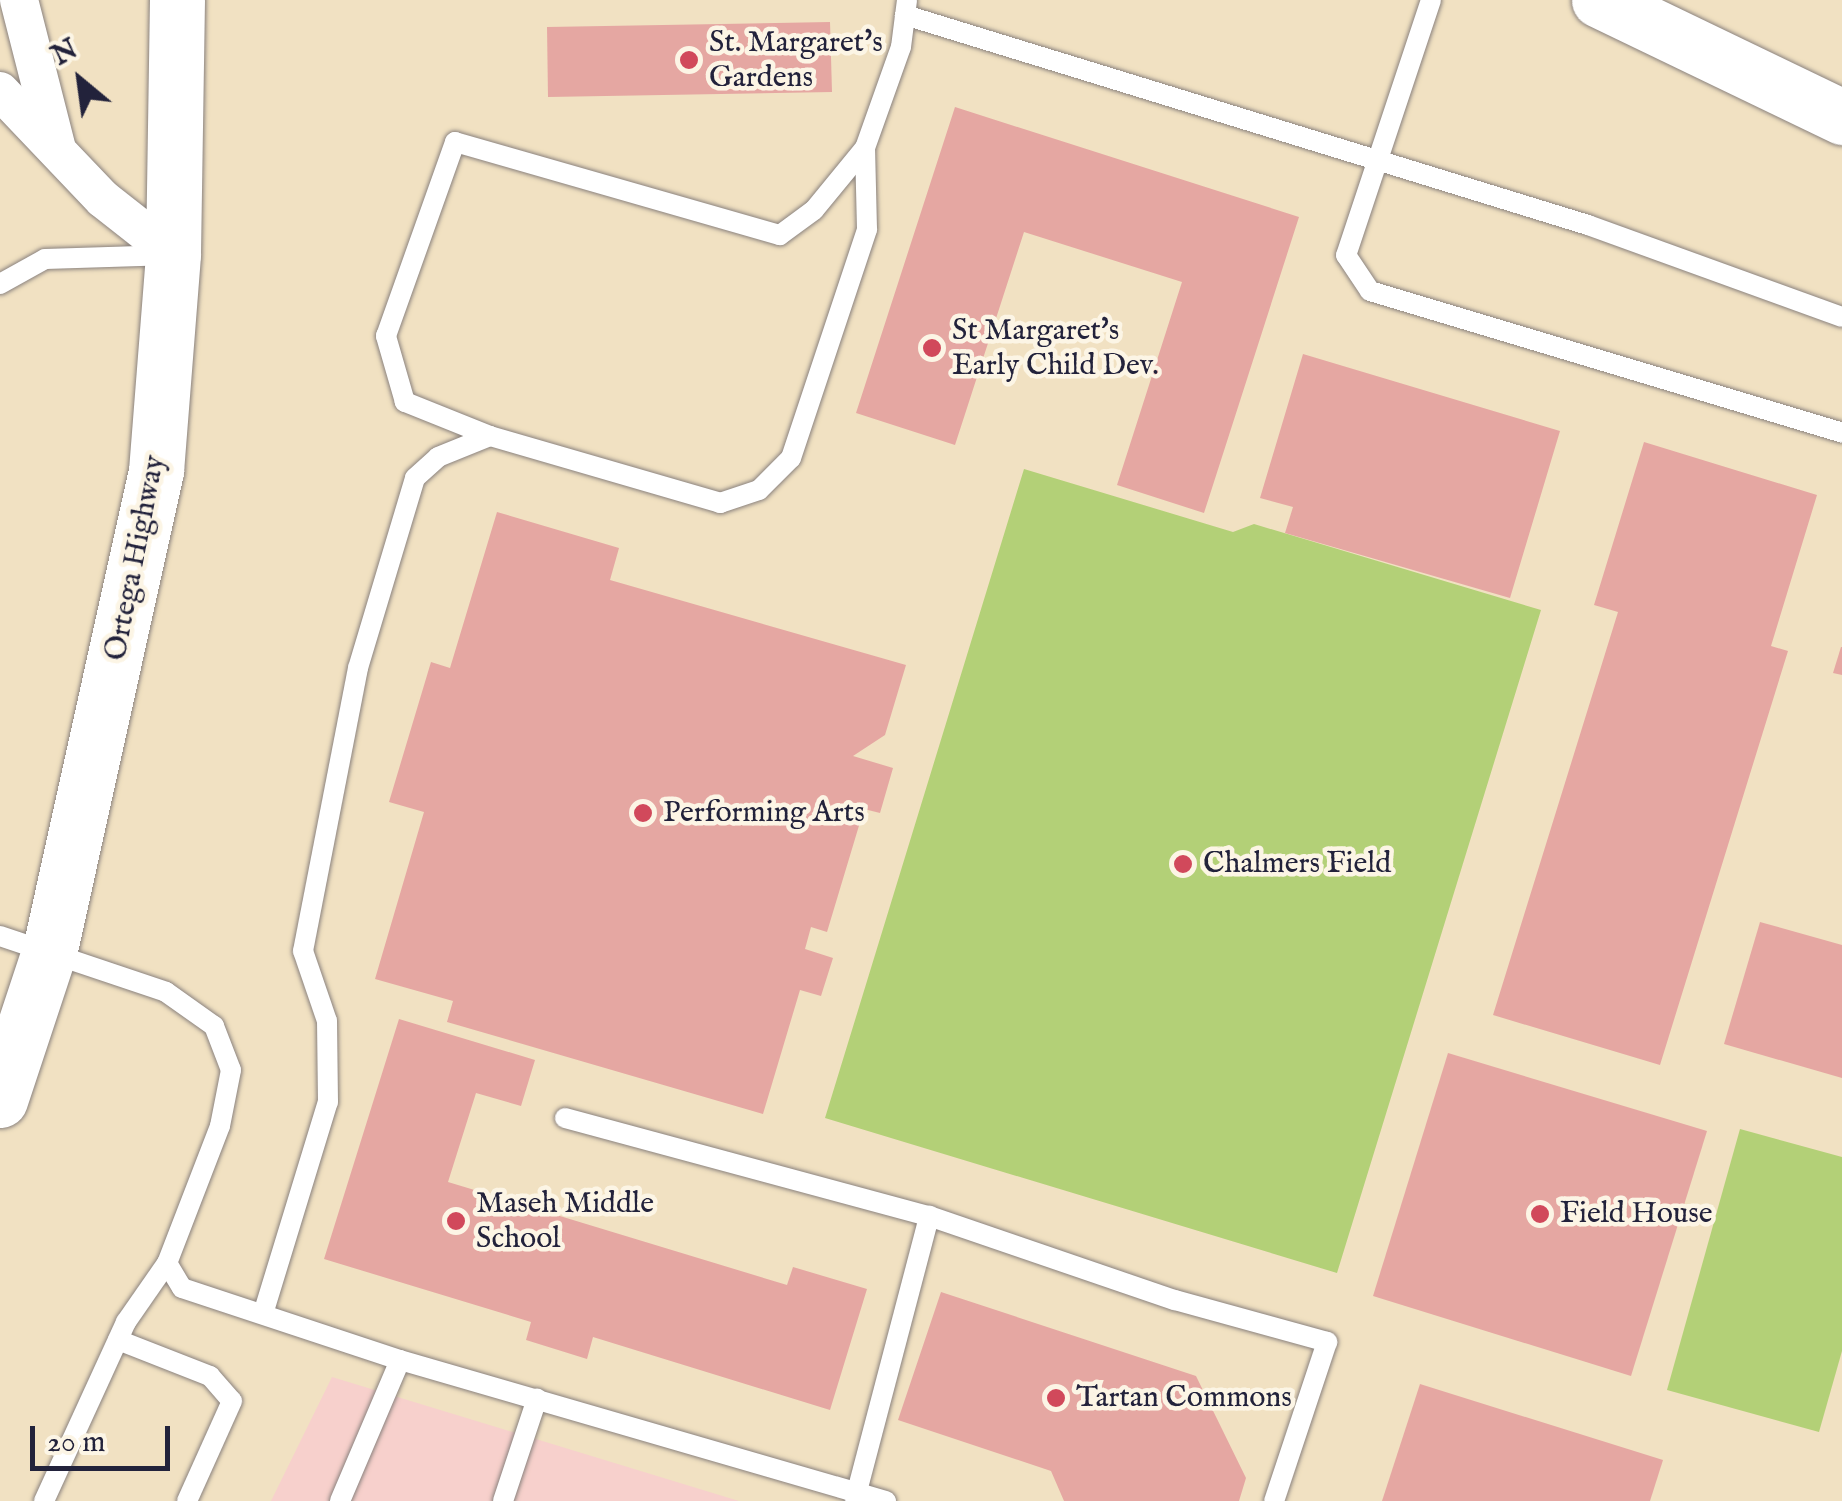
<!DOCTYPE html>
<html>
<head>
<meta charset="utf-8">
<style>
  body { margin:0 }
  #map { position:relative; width:1842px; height:1501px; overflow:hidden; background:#f1e1c2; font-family:"IM FELL English",serif }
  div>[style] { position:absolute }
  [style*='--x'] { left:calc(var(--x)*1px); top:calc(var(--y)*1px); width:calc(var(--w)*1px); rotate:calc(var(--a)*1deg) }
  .built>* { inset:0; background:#f7d0cc }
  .green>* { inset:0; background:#b3d077 }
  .building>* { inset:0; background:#e5a7a2 }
  .roads { filter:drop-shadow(0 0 2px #8a827e) drop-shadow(0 0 2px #8a827e) }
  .lane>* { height:20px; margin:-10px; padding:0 10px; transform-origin:10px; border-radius:10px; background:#fff }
  .street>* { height:38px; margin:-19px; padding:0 19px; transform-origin:19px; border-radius:19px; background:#fff }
  .secondary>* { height:55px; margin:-27.5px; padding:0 27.5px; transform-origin:27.5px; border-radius:27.5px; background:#fff }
  .primary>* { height:55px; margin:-27.5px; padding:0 27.5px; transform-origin:27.5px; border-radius:27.5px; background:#fff }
  .dots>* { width:28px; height:28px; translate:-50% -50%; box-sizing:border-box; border:5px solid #fcf5e5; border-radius:50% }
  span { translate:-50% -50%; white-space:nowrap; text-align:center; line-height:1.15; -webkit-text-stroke:9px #fcf5e5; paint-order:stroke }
  .poi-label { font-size:30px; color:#22223b }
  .left { translate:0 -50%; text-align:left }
  .street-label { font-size:30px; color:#22223b }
  .north { position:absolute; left:30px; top:30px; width:100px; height:100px; -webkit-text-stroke:8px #fcf5e5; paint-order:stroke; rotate:331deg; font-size:28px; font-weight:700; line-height:40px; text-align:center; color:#22223b }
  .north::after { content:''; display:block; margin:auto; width:35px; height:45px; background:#22223b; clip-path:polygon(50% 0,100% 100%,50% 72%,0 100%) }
  .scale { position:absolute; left:30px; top:1426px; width:140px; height:45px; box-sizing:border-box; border:5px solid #22223b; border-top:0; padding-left:12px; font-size:30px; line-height:35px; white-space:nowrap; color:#22223b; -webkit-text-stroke:8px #fcf5e5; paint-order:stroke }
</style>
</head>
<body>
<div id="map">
  <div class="built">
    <i style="clip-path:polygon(332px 1377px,739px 1501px,271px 1501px)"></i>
  </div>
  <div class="green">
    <i style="clip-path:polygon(1024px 469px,1233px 532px,1254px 524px,1541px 610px,1337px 1273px,825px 1118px)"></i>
    <i style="clip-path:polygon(1740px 1129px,1842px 1157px,1842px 1351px,1819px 1432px,1667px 1390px)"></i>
  </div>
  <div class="building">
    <i style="clip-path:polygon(830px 22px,832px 92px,548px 97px,547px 27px)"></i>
    <i style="clip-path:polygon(955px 107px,1299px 217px,1204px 513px,1117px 485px,1182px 282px,1024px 232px,955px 445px,856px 413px)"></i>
    <i style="clip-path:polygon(1303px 354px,1560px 431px,1510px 598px,1285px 533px,1293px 507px,1260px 498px)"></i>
    <i style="clip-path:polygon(1644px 442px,1817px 495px,1771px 646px,1788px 651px,1660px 1065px,1493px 1015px,1618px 612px,1594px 605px)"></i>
    <i style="clip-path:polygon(497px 512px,619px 548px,610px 580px,906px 665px,885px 735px,853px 756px,893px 768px,880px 813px,864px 809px,827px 932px,811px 927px,805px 949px,833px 958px,821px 996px,800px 990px,763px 1114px,447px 1022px,453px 1001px,375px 979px,424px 812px,389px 802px,431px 662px,450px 668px)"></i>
    <i style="clip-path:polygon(1841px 647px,1842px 647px,1842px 675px,1833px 673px)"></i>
    <i style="clip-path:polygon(1760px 922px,1842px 945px,1842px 1078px,1724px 1044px)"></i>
    <i style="clip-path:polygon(399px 1019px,535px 1060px,521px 1106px,476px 1093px,448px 1182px,787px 1285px,793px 1267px,867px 1289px,830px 1410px,593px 1337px,587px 1359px,526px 1340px,531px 1322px,324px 1259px)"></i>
    <i style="clip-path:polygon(1448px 1053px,1707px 1131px,1631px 1376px,1373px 1296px)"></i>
    <i style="clip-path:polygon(941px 1292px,1196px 1376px,1246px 1478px,1239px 1501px,1064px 1501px,1051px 1471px,898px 1420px)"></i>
    <i style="clip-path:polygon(1420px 1384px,1663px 1460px,1650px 1501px,1382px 1501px)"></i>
  </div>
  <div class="roads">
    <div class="lane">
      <i style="--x:1431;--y:0;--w:269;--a:108.4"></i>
      <i style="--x:1346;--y:255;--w:43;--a:56.3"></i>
      <i style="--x:1370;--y:291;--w:493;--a:16.7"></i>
      <i style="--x:905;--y:15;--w:715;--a:17.09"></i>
      <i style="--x:1588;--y:225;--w:270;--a:19.9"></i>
      <i style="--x:0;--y:284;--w:51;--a:-29.1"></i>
      <i style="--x:45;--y:259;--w:127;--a:-1.8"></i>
      <i style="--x:490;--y:436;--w:92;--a:-158.2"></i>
      <i style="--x:405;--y:402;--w:69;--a:-106.1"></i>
      <i style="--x:386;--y:336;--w:206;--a:-70.4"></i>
      <i style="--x:455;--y:142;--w:338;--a:16"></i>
      <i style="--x:780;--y:235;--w:42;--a:-36.3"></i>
      <i style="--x:814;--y:210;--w:80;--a:-50.6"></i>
      <i style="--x:865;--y:148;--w:107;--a:-70.4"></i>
      <i style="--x:901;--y:47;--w:47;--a:-82.7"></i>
      <i style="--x:0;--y:936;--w:175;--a:18.6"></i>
      <i style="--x:166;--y:992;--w:59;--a:35.3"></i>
      <i style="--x:214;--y:1026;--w:47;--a:68.9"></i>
      <i style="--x:231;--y:1070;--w:57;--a:101.1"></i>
      <i style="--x:220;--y:1126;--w:147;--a:111.1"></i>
      <i style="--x:167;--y:1263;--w:29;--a:59"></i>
      <i style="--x:182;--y:1288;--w:230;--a:18.3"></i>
      <i style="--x:400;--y:1360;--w:506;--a:16.18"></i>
      <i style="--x:565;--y:1118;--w:377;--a:15.1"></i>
      <i style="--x:929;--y:1216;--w:260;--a:18.9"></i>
      <i style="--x:1175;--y:1300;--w:158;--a:15.4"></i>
      <i style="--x:1327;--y:1342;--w:168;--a:108.4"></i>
      <i style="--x:263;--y:1314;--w:222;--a:-73"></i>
      <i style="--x:328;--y:1102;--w:81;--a:-90.7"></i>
      <i style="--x:327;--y:1021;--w:74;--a:-108.9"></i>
      <i style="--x:303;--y:951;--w:288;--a:-79"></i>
      <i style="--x:358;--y:668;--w:198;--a:-73.3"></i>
      <i style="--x:415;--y:478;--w:31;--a:-42"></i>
      <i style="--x:438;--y:457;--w:56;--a:-22"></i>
      <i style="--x:490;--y:436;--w:240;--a:16.2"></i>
      <i style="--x:720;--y:503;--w:41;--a:-18.4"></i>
      <i style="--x:759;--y:490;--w:45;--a:-45"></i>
      <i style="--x:791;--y:458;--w:241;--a:-71.6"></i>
      <i style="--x:867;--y:229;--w:81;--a:-91.4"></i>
      <i style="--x:118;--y:1340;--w:99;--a:21.4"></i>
      <i style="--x:210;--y:1376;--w:33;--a:49"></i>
      <i style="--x:232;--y:1401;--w:110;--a:114.2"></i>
      <i style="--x:855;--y:1499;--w:293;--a:-75.3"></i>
      <i style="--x:44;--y:1501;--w:197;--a:-65.4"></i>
      <i style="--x:126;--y:1322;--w:72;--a:-55.2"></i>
      <i style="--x:340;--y:1501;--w:153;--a:-66.9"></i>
      <i style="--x:503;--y:1501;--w:108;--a:-71.6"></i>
    </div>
    <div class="street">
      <i style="--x:19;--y:0;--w:154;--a:75.7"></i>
      <i style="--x:0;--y:91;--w:149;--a:46.4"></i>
      <i style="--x:103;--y:199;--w:89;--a:38.2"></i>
    </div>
    <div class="secondary">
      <i style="--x:1599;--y:0;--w:270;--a:25.7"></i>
    </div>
    <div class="primary">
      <i style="--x:0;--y:1100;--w:159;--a:-71.7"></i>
      <i style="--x:50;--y:949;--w:490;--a:-77.5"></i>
      <i style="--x:156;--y:471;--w:218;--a:-85.5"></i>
      <i style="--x:173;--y:254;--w:254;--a:-89.1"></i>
    </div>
  </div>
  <div class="dots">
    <i style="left:689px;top:60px;background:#d1495b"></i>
    <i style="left:932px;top:348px;background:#d1495b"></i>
    <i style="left:643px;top:813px;background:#d1495b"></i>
    <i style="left:1183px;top:864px;background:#d1495b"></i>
    <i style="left:1540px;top:1214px;background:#d1495b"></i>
    <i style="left:456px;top:1221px;background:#d1495b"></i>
    <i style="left:1056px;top:1398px;background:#d1495b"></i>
  </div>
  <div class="poi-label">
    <span class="left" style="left:709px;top:60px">St. Margaret's<br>Gardens</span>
    <span class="left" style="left:952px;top:348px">St Margaret's<br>Early Child Dev.</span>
    <span class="left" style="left:663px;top:813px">Performing Arts</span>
    <span class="left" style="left:1203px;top:864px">Chalmers Field</span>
    <span class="left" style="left:476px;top:1221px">Maseh Middle<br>School</span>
    <span class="left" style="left:1560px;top:1214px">Field House</span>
    <span class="left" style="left:1076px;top:1398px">Tartan Commons</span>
  </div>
  <div class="street-label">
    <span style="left:136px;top:558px;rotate:-79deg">Ortega Highway</span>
  </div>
  <div class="north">N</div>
  <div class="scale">20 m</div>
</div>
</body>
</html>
